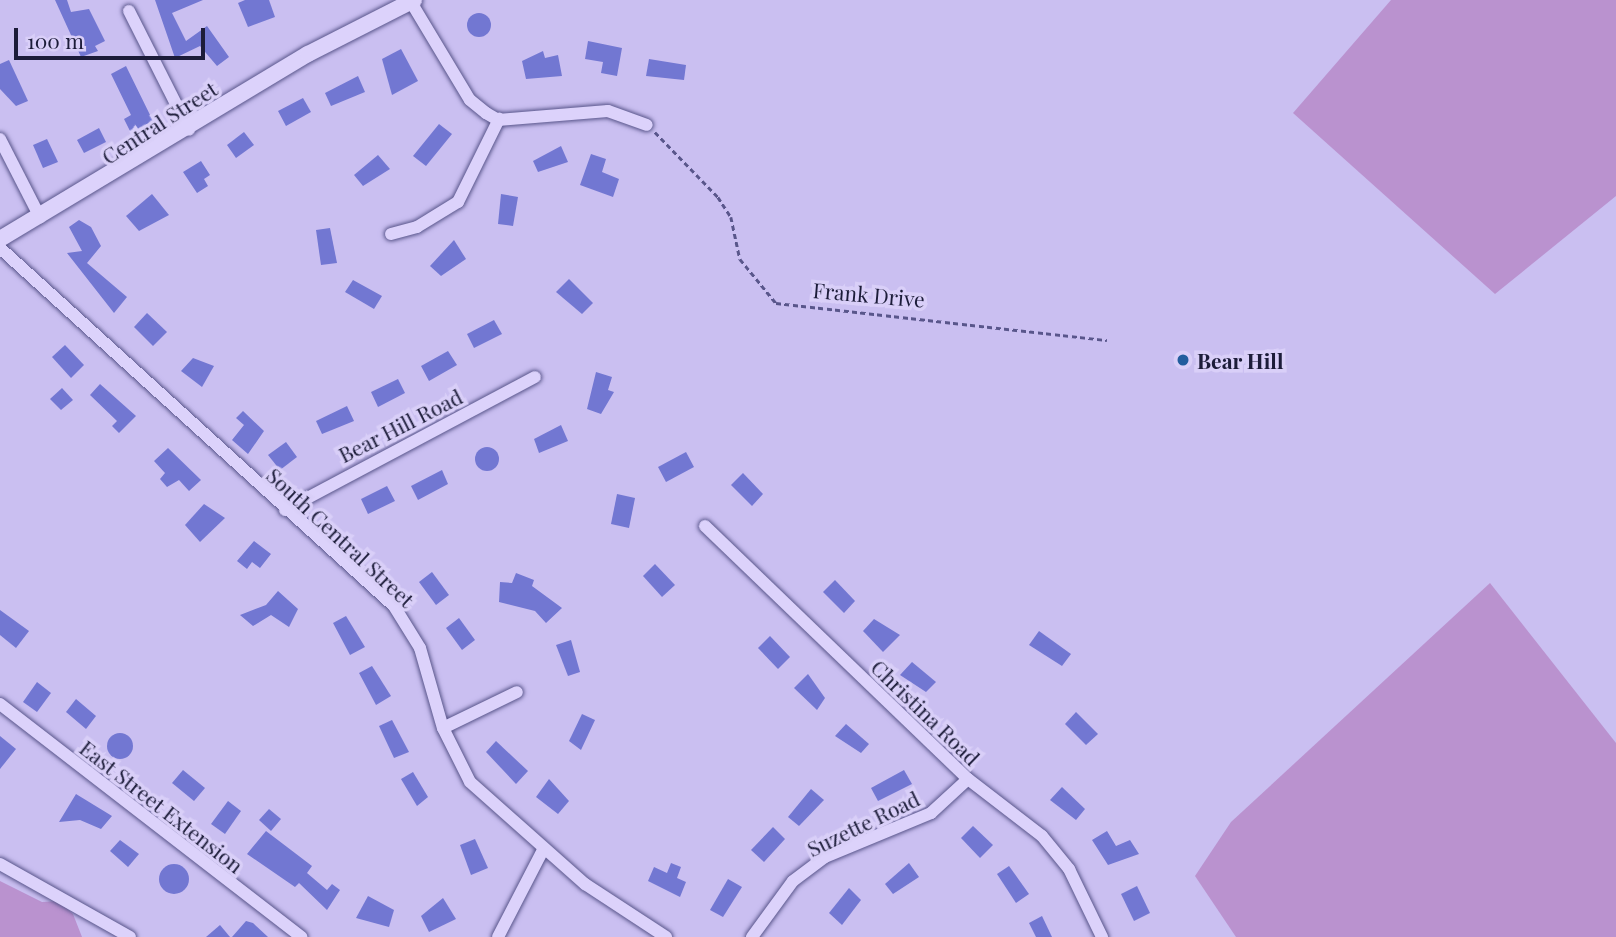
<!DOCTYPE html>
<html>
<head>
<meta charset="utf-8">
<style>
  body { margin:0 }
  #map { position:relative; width:1616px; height:937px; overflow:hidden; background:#cabff1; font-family:"Playfair Display",serif }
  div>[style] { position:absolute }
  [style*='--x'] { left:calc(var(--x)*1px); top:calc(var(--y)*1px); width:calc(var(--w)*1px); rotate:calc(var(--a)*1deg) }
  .green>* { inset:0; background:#ba92cf }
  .building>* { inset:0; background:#7277d2 }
  .round { border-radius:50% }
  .path>* { height:2.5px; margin-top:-1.25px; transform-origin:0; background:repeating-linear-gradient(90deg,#59568b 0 5px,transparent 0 8.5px) }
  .roads { filter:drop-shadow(0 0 2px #59568b) drop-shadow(0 0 2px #59568b) }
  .minor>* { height:12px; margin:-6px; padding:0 6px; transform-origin:6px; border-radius:6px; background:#dcd2fb }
  .tertiary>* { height:16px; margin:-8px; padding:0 8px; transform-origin:8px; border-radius:8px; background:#dcd2fb }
  .dots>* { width:19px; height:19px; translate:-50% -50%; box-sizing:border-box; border:4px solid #d9cff8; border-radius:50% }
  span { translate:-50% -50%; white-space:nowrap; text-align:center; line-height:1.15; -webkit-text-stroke:7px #d9cff8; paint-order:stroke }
  .street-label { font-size:21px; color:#1c1c39 }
  .poi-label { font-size:21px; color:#1c1c39; font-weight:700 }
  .left { translate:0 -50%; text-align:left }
  .scale { position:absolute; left:14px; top:28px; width:191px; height:32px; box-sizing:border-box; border:4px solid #1c1c39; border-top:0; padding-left:9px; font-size:21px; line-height:24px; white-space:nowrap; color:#1c1c39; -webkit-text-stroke:5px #d9cff8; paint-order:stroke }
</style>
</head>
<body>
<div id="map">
  <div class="green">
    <i style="clip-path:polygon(1391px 0,1616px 0,1616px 196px,1495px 294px,1293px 113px)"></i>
    <i style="clip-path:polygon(1490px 583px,1616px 743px,1616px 937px,1236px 937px,1195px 876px,1231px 822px)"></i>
    <i style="clip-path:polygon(0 881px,42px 902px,58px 901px,73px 914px,82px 937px,0 937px)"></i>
  </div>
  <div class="building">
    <i style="clip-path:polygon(55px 0,67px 0,71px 12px,89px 9px,105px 41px,95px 46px,98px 51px,81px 57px)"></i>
    <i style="clip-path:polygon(155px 0,203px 0,172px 13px,186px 41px,207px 26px,229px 57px,217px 66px,200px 46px,175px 58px)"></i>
    <i style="clip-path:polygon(245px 0,269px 0,275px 17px,248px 27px,238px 3px)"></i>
    <i class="round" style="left:467px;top:13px;width:24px;height:24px"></i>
    <i style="clip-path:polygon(588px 41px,622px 48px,617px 76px,601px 73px,603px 62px,585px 59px)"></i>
    <i style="clip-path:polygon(401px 49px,418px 81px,392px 95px,382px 59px)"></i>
    <i style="clip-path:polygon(543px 51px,545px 58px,558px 55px,562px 76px,526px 79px,522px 61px)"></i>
    <i style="clip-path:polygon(649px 59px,686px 65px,684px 80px,646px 76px)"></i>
    <i style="clip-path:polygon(9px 60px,28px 101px,16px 106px,0 89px,0 64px)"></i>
    <i style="clip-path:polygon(126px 66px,153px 121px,131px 133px,124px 119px,131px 115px,111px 74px)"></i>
    <i style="clip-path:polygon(358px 76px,365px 92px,331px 106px,325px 93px)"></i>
    <i style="clip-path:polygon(303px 98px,311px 112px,286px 126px,278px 111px)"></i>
    <i style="clip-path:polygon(439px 124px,452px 134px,426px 166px,413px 156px)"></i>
    <i style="clip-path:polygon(99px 128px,106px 142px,84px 153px,77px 140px)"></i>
    <i style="clip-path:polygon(244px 132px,254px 145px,236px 158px,227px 145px)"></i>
    <i style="clip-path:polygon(47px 139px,58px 162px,43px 168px,33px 145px)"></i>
    <i style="clip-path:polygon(561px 146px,568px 162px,538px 172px,533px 161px)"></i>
    <i style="clip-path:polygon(591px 154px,606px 159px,602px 172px,619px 179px,613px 197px,580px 185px)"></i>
    <i style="clip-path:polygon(378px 155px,390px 169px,363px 186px,354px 175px)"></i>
    <i style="clip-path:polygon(201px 161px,210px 175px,204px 179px,208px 186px,197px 193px,183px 172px)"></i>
    <i style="clip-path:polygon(152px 194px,169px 215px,139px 231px,126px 216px)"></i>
    <i style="clip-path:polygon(501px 194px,518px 197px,513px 226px,498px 224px)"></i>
    <i style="clip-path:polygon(79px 220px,91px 227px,101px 246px,87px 263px,127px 297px,114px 313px,67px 253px,82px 251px,69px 227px)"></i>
    <i style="clip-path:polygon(330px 228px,337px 263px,321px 265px,316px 230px)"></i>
    <i style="clip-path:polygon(454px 240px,466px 259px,441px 276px,430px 266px)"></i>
    <i style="clip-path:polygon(569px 279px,593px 303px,582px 314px,556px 292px)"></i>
    <i style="clip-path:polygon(353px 280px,382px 296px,374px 309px,345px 292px)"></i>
    <i style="clip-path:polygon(147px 313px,167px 332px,153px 346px,134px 327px)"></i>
    <i style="clip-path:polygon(494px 320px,502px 334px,474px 348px,467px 334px)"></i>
    <i style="clip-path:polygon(65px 345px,84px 365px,71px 378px,52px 357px)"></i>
    <i style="clip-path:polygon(448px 351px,457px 365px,429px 381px,421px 366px)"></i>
    <i style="clip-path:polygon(193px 358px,214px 366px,202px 387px,181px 371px)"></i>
    <i style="clip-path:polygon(596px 372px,612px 377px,608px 390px,614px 392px,601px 414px,587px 409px)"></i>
    <i style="clip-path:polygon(398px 379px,405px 393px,378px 407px,371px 392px)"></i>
    <i style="clip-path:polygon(100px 384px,136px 416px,119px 433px,112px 426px,117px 421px,90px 395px)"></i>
    <i style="clip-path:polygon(62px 388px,73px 400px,61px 410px,50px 399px)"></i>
    <i style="clip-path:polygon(347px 406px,354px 421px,322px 434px,316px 421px)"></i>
    <i style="clip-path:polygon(243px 411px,264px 431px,248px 454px,232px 440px,244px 425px,236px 418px)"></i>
    <i style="clip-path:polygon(561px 425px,568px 441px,539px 453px,534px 439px)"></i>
    <i style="clip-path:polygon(286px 442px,297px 457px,280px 470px,268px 455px)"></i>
    <i class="round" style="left:475px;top:447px;width:24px;height:24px"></i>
    <i style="clip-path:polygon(168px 448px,201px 480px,189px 491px,179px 480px,167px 487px,160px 479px,165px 473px,154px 461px)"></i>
    <i style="clip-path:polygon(686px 452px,694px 467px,666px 482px,658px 467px)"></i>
    <i style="clip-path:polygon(442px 470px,448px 484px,418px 500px,411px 486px)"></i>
    <i style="clip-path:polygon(743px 473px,763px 494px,752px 506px,731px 485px)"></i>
    <i style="clip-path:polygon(387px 486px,395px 501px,368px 514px,361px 499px)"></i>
    <i style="clip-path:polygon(617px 494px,635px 498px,629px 528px,611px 524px)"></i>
    <i style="clip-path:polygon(204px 504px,225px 518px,200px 542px,185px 525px)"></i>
    <i style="clip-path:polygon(254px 541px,271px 554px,260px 568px,252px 562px,247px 569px,237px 561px)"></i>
    <i style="clip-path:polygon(655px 564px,675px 585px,662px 597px,643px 576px)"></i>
    <i style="clip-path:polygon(432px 572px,449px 595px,436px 605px,419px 582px)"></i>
    <i style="clip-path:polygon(516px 573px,534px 580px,532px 586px,562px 608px,546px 623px,535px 611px,499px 602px,500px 582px,512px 583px)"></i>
    <i style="clip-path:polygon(835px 580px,855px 601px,844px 613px,823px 592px)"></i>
    <i style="clip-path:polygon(278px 591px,298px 609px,289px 627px,271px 615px,253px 626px,240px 615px,266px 605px)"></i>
    <i style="clip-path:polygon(0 610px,29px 631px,16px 648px,0 635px)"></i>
    <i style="clip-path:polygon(346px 616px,365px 647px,350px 655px,333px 623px)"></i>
    <i style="clip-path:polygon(459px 618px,475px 640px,462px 650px,446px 628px)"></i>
    <i style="clip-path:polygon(874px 619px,900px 635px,883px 652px,863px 631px)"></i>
    <i style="clip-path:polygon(1039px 631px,1071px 654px,1062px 666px,1029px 645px)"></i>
    <i style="clip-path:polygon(770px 636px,790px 657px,778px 669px,758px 648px)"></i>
    <i style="clip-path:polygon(571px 640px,580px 672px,568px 676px,556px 645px)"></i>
    <i style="clip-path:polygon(912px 662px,936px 682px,926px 692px,900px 675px)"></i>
    <i style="clip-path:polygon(372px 666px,391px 696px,376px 705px,359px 673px)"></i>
    <i style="clip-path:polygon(808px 674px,825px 698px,817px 710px,794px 688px)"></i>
    <i style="clip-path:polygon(37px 682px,51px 693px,37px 712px,23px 702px)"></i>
    <i style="clip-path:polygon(76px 699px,96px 716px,86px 729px,66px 712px)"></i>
    <i style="clip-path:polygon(1076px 712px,1098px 734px,1086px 745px,1065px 724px)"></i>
    <i style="clip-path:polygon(582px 714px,595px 720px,581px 750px,569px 741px)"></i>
    <i style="clip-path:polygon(392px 720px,409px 752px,394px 758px,379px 726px)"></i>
    <i style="clip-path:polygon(846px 724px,869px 744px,861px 753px,835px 736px)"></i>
    <i class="round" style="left:107px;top:733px;width:26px;height:26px"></i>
    <i style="clip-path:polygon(0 736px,16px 749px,0 769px)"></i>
    <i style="clip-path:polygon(496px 741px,528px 771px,516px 784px,486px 752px)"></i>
    <i style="clip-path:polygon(183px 770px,205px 788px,194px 801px,172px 783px)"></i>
    <i style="clip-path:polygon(904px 770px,912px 784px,878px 801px,871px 788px)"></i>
    <i style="clip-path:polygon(413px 772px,428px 797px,417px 806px,401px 779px)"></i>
    <i style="clip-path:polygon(549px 779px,569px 801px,558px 814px,536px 797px)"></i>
    <i style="clip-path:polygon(1062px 787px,1085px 809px,1076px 820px,1050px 800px)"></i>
    <i style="clip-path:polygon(811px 789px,824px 800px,799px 826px,788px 817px)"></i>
    <i style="clip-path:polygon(76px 794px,112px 816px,101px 829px,80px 820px,59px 822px)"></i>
    <i style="clip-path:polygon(228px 801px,241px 811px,225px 834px,211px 824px)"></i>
    <i style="clip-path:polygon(269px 809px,281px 819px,271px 831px,259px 820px)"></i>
    <i style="clip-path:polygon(973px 826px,993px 845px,980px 858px,961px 838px)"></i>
    <i style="clip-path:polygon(773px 827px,785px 839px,764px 862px,751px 850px)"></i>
    <i style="clip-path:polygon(266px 831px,312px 866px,307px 873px,327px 890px,332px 884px,340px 890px,327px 910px,299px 883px,295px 887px,247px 854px)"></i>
    <i style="clip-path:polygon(1107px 831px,1116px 846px,1130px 840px,1139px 854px,1108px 865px,1092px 840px)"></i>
    <i style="clip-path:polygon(475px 839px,488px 868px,471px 875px,460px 845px)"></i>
    <i style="clip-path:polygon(120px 840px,139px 854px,128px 867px,110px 851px)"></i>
    <i style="clip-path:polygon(671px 863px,681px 867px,677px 878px,686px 882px,680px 897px,648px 881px,654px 867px,667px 873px)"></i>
    <i style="clip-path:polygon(909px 863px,919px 877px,893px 894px,885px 884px)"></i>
    <i class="round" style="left:159px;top:864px;width:30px;height:30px"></i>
    <i style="clip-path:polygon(1009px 866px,1029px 894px,1016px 903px,997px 874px)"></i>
    <i style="clip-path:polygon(728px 879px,742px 887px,723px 917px,710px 910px)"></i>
    <i style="clip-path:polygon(1137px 886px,1150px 913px,1134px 921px,1121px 894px)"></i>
    <i style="clip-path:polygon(849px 888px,861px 900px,842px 925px,829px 913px)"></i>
    <i style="clip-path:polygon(368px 896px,394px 910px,389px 927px,356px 918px)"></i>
    <i style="clip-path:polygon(443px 898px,456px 919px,429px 932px,421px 916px)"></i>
    <i style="clip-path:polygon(1042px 916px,1052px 937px,1036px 937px,1029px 923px)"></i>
    <i style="clip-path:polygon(246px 921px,253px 923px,268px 937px,232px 937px)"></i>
    <i style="clip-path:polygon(220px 925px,230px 937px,206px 937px)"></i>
  </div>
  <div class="path">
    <i style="--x:655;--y:132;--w:91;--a:45.9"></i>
    <i style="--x:718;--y:197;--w:24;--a:57"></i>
    <i style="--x:731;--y:217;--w:43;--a:77.9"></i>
    <i style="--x:740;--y:259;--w:57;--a:50.7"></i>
    <i style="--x:776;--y:303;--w:333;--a:6.4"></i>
  </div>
  <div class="roads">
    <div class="minor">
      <i style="--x:411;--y:2;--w:114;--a:59"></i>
      <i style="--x:470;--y:100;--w:21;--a:39"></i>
      <i style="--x:486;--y:113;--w:14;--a:30"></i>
      <i style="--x:498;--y:120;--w:110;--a:-4.7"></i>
      <i style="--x:608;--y:111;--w:41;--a:19.7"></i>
      <i style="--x:129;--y:11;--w:133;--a:63.2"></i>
      <i style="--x:0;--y:139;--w:88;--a:62.9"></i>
      <i style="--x:391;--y:234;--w:27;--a:-15"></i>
      <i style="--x:417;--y:227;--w:48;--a:-31.4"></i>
      <i style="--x:458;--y:202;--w:93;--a:-63.7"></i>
      <i style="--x:0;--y:248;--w:532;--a:42.26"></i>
      <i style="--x:394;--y:606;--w:49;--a:58.2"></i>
      <i style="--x:420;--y:648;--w:83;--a:74"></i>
      <i style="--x:443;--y:728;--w:60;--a:63.4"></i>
      <i style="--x:470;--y:782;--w:154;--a:41.6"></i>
      <i style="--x:585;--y:884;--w:97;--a:33.2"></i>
      <i style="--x:285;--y:510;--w:283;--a:-28"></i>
      <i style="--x:705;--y:526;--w:365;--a:43.9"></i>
      <i style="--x:968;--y:779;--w:93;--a:37.6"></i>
      <i style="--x:1042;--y:836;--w:43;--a:50.7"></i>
      <i style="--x:1069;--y:869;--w:76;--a:64.1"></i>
      <i style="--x:0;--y:704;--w:381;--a:37.7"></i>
      <i style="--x:443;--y:728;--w:82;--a:-25.9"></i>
      <i style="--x:0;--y:864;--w:149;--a:29.3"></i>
      <i style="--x:498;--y:937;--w:98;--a:-62.7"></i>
      <i style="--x:752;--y:937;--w:69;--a:-53.8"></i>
      <i style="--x:793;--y:881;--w:40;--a:-37"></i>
      <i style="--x:825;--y:857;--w:115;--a:-22.5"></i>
      <i style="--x:931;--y:813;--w:50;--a:-42.6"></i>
    </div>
    <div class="tertiary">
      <i style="--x:0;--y:239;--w:359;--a:-31"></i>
      <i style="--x:308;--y:54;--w:119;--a:-27"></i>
    </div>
  </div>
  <div class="dots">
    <i style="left:1183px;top:360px;background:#225d9e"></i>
  </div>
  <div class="street-label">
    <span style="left:159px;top:122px;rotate:-33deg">Central Street</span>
    <span style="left:869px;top:294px;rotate:5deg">Frank Drive</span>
    <span style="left:400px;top:425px;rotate:-27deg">Bear Hill Road</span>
    <span style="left:341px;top:537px;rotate:43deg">South Central Street</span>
    <span style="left:926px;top:712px;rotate:44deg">Christina Road</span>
    <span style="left:162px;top:806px;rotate:38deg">East Street Extension</span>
    <span style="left:863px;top:823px;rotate:-26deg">Suzette Road</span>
  </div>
  <div class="poi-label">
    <span class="left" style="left:1197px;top:360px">Bear Hill</span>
  </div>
  <div class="scale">100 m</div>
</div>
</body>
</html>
